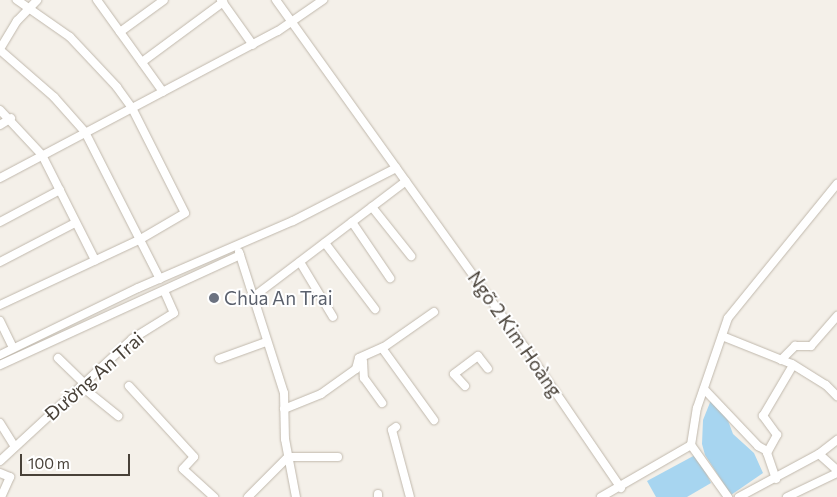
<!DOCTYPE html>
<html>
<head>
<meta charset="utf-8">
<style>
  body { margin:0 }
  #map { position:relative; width:837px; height:497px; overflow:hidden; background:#f4f0e9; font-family:Commissioner,sans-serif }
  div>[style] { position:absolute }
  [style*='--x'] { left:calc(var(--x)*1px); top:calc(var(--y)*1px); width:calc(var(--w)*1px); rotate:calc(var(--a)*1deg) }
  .water>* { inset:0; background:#a7d5f0 }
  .roads { filter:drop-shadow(0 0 1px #c0b8ac) drop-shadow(0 0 1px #c0b8ac) }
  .minor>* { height:8px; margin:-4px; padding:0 4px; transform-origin:4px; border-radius:4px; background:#fff }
  .dots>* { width:14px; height:14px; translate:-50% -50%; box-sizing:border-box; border:2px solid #fff; border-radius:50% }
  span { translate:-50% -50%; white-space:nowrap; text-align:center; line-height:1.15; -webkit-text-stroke:4px #fff; paint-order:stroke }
  .worship-label { font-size:19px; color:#5b616d }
  .left { translate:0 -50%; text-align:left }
  .street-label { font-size:19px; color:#484138 }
  .scale { position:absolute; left:20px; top:454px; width:110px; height:22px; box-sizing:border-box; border:2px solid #484138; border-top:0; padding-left:6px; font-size:15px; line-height:18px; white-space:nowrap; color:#484138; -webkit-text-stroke:4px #fff; paint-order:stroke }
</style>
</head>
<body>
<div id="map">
  <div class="water">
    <i style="clip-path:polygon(711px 400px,726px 415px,733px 434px,754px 453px,763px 473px,731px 495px,705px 455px,702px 444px,703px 420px)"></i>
    <i style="clip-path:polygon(697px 454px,711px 483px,687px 497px,656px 497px,647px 481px)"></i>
  </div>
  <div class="roads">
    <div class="minor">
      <i style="--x:97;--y:0;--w:113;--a:54.3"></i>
      <i style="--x:221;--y:0;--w:55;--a:54.6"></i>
      <i style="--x:276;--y:0;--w:426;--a:54.4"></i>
      <i style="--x:524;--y:346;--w:172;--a:55.7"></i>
      <i style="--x:120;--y:32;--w:54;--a:-36"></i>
      <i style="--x:0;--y:49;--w:33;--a:-59"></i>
      <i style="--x:17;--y:21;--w:29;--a:-46"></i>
      <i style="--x:0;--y:50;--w:72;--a:41"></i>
      <i style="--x:54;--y:97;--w:47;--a:48.5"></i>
      <i style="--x:85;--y:132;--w:165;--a:63"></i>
      <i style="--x:142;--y:62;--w:101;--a:-36.5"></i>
      <i style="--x:0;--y:110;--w:62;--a:47"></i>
      <i style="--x:42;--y:155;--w:118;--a:63.2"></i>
      <i style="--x:0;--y:125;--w:13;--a:-32"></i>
      <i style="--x:0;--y:178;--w:314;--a:-27.9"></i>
      <i style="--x:278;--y:31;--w:55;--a:-34.6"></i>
      <i style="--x:372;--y:207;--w:63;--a:51.5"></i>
      <i style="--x:0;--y:222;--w:68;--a:-28.1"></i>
      <i style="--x:352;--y:222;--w:68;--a:55.8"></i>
      <i style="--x:325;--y:243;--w:83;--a:52.9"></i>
      <i style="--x:239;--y:252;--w:148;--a:72.3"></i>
      <i style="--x:284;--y:393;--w:46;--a:88.8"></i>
      <i style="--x:285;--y:439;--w:59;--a:79.3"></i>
      <i style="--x:0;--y:262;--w:85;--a:-27.5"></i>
      <i style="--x:300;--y:262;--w:64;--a:59"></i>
      <i style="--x:252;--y:298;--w:193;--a:-37.2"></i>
      <i style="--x:0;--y:305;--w:153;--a:-25.1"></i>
      <i style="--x:139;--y:240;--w:53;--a:-30.4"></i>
      <i style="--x:185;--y:213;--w:118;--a:-116.8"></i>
      <i style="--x:132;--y:108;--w:26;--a:-126"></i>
      <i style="--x:117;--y:87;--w:69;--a:-133.2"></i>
      <i style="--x:70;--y:37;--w:65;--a:-145.1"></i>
      <i style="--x:0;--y:321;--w:30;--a:64"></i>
      <i style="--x:722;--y:336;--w:75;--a:21.8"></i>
      <i style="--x:792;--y:364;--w:40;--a:32"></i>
      <i style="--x:826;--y:385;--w:16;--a:45"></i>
      <i style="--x:382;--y:348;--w:89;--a:54.2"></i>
      <i style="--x:0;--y:355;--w:153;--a:-25.9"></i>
      <i style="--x:138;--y:288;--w:169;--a:-23.4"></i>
      <i style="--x:293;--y:221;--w:116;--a:-27.2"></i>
      <i style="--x:58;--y:358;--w:36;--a:44"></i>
      <i style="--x:219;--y:359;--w:50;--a:-19.9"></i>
      <i style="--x:781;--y:360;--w:20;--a:-45"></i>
      <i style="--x:795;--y:346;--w:16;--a:0"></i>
      <i style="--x:811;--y:346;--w:40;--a:-49"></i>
      <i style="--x:363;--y:361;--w:17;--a:87"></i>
      <i style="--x:364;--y:378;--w:31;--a:54"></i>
      <i style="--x:0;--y:365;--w:264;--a:-24.6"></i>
      <i style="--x:81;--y:386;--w:48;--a:39"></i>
      <i style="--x:129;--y:386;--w:96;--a:47.5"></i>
      <i style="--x:194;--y:457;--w:16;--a:133"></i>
      <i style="--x:183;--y:469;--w:42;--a:42.1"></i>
      <i style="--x:465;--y:386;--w:16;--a:-133"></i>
      <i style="--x:454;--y:374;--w:30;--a:-37"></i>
      <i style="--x:478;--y:356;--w:16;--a:52"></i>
      <i style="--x:704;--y:389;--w:79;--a:46.5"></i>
      <i style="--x:758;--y:446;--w:10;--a:29"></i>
      <i style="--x:284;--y:409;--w:40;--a:-22"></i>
      <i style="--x:321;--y:394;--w:43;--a:-35.5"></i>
      <i style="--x:356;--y:369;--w:11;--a:-75"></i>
      <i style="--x:359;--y:358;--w:27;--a:-24"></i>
      <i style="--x:384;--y:347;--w:61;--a:-35"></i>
      <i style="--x:0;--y:423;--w:28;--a:58"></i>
      <i style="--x:396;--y:427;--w:5;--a:143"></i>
      <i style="--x:392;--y:430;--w:69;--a:75"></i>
      <i style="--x:819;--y:454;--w:24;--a:42"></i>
      <i style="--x:0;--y:461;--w:180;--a:-42.7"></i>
      <i style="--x:132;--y:339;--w:49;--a:-31.8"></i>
      <i style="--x:174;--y:313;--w:24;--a:-114"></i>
      <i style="--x:0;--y:473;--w:11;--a:22"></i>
      <i style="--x:10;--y:477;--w:22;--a:114"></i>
      <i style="--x:776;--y:479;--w:28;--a:-109"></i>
      <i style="--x:767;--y:453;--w:21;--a:-61"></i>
      <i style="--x:777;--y:435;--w:24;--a:-126"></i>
      <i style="--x:763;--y:416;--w:59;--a:-59.5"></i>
      <i style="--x:378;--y:494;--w:3;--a:90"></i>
      <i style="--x:248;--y:497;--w:57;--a:-45"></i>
      <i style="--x:288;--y:457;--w:50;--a:0"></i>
      <i style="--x:601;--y:497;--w:104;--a:-30"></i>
      <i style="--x:728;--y:497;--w:64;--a:-125.4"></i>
      <i style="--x:691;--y:445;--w:37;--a:-81"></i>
      <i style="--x:697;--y:408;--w:95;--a:-71"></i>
      <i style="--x:728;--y:318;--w:173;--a:-50.9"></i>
      <i style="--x:739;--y:497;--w:91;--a:-28.3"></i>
      <i style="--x:819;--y:454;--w:23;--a:-38"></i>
      <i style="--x:787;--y:497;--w:55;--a:-25.6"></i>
    </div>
  </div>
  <div class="dots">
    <i style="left:214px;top:298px;background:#6b7280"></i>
  </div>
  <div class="worship-label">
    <span class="left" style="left:224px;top:298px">Chùa An Trai</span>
  </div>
  <div class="street-label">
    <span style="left:515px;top:334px;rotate:55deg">Ngõ 2 Kim Hoàng</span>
    <span style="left:94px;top:376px;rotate:-41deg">Đường An Trai</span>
  </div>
  <div class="scale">100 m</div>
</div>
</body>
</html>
